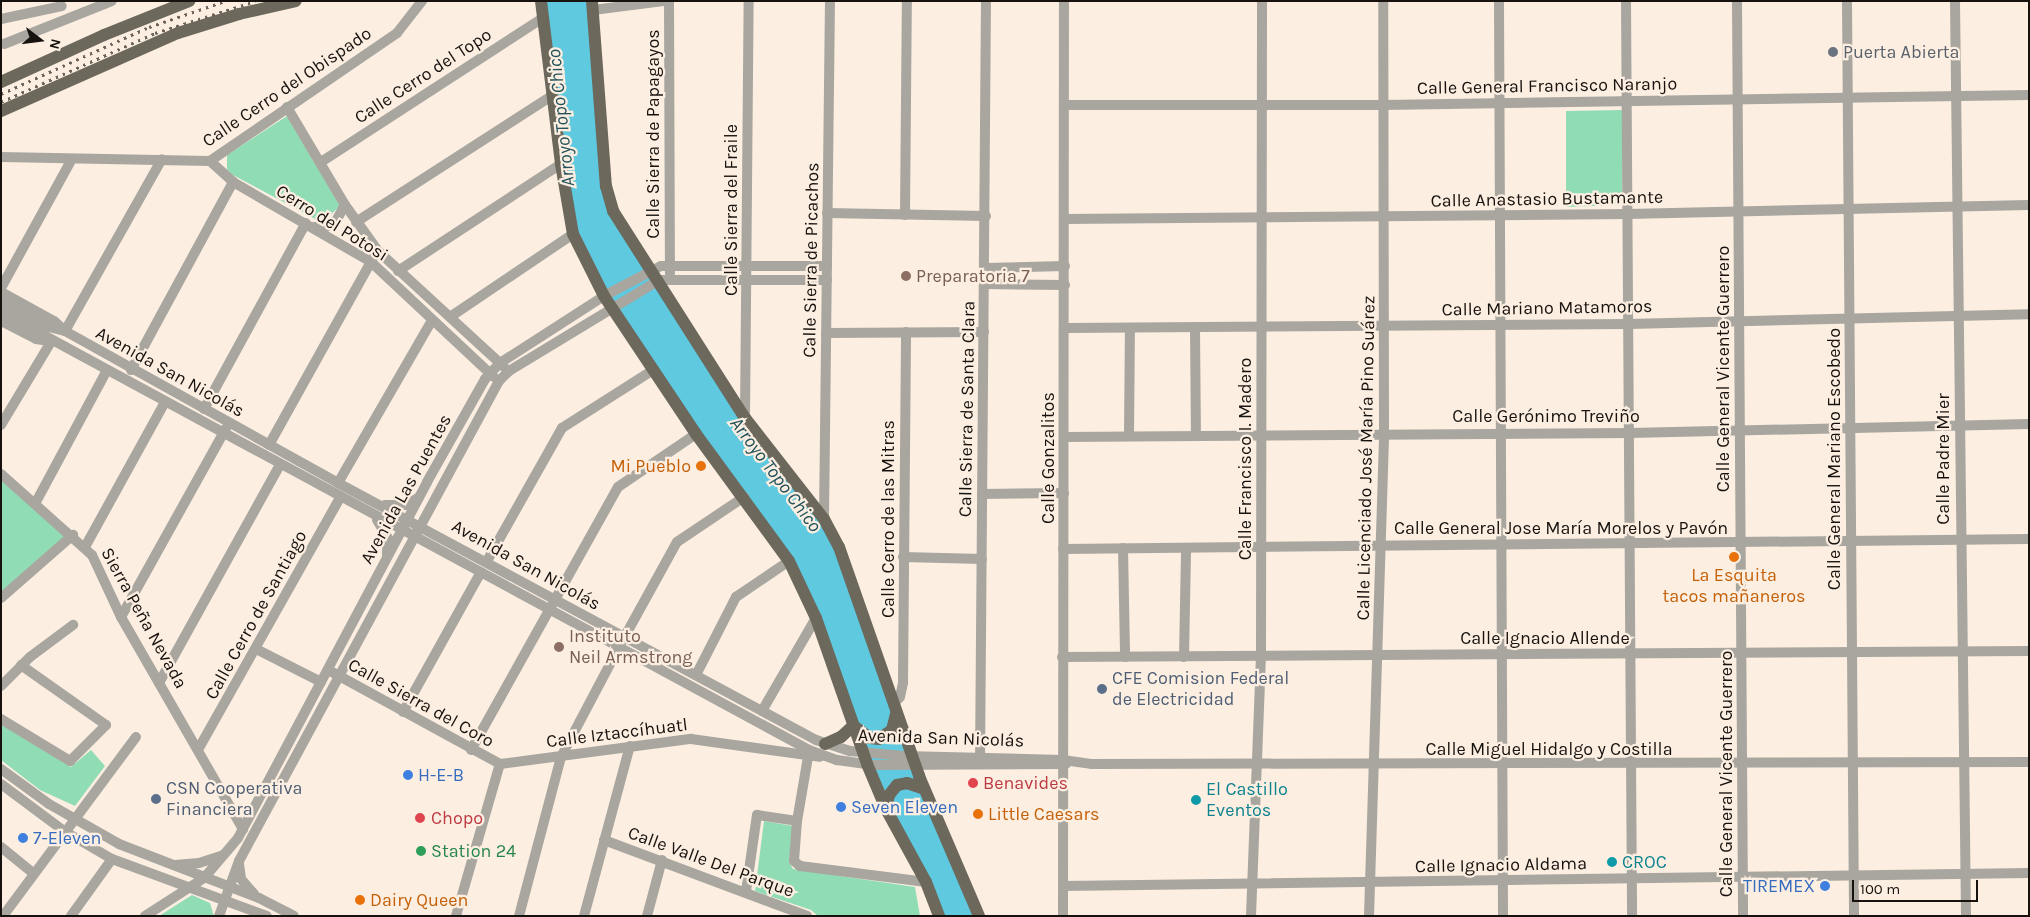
<!DOCTYPE html>
<html>
<head>
<meta charset="utf-8">
<style>
  body { margin:0 }
  #map { position:relative; width:2030px; height:917px; overflow:hidden; background:#fcefe2; font-family:Karla,sans-serif }
  div>[style] { position:absolute }
  [style*='--x'] { left:calc(var(--x)*1px); top:calc(var(--y)*1px); width:calc(var(--w)*1px); rotate:calc(var(--a)*1deg) }
  .green>* { inset:0; background:#90dcb4 }
  .water>* { inset:0; background:#5ec9df }
  .minor>* { height:10px; margin:-5px; padding:0 5px; transform-origin:5px; border-radius:5px; background:#a9a69f }
  .major>* { height:12px; margin:-6px; padding:0 6px; transform-origin:6px; border-radius:6px; background:#6d685c }
  .rail>* { height:2.5px; margin-top:-1.25px; transform-origin:0; background:repeating-linear-gradient(90deg,#6c645c 0 2.5px,transparent 0 7.5px) }
  .dots>* { width:14px; height:14px; translate:-50% -50%; box-sizing:border-box; border:2px solid #fcefe2; border-radius:50% }
  span { translate:-50% -50%; white-space:nowrap; text-align:center; line-height:1.15; -webkit-text-stroke:4.5px #fcefe2; paint-order:stroke }
  .worship-label { font-size:18px; color:#5b616d }
  .left { translate:0 -50%; text-align:left }
  .street-label { font-size:18px; color:#17120e }
  .education-label { font-size:18px; color:#785e54 }
  .food-label { font-size:18px; color:#c56008 }
  .right { translate:-100% -50%; text-align:right }
  .service-label { font-size:18px; color:#4e5e75 }
  .shop-label { font-size:18px; color:#366cbe }
  .health-label { font-size:18px; color:#be3a42 }
  .culture-label { font-size:18px; color:#0d838f }
  .leisure-label { font-size:18px; color:#27864d }
  .water-label { font-size:19px; color:#23525b; font-style:italic }
  .frame { position:absolute; inset:0; border:2px solid #17120e; pointer-events:none }
  .north { position:absolute; left:15px; top:15px; width:50px; height:50px; -webkit-text-stroke:4px #fcefe2; paint-order:stroke; rotate:105deg; font-size:14px; font-weight:700; line-height:20px; text-align:center; color:#17120e }
  .north::after { content:''; display:block; margin:auto; width:18px; height:22px; background:#17120e; clip-path:polygon(50% 0,100% 100%,50% 72%,0 100%) }
  .scale { position:absolute; left:1852px; top:880px; width:126px; height:22px; box-sizing:border-box; border:2px solid #17120e; border-top:0; padding-left:6px; font-size:15px; line-height:18px; white-space:nowrap; color:#17120e; -webkit-text-stroke:4px #fcefe2; paint-order:stroke }
</style>
</head>
<body>
<div id="map">
  <div class="green">
    <i style="clip-path:polygon(1622px 110px,1622px 205px,1566px 207px,1566px 111px)"></i>
    <i style="clip-path:polygon(287px 116px,340px 206px,325px 220px,319px 221px,231px 174px,227px 169px,227px 155px)"></i>
    <i style="clip-path:polygon(1px 476px,67px 535px,1px 595px)"></i>
    <i style="clip-path:polygon(1px 724px,71px 767px,91px 750px,105px 766px,75px 806px,40px 790px,1px 760px)"></i>
    <i style="clip-path:polygon(764px 821px,793px 826px,789px 862px,793px 869px,915px 887px,920px 916px,818px 916px,811px 910px,755px 891px)"></i>
    <i style="clip-path:polygon(192px 895px,210px 903px,214px 916px,159px 916px)"></i>
  </div>
  <div class="water">
    <i style="clip-path:polygon(541px 1px,591px 1px,609px 197px,745px 418px,824px 519px,979px 916px,939px 916px,886px 809px,808px 598px,696px 434px,573px 234px)"></i>
  </div>
  <div class="minor">
    <i style="--x:669;--y:1;--w:272;--a:89.8"></i>
    <i style="--x:1499;--y:1;--w:915;--a:89.75"></i>
    <i style="--x:1626;--y:1;--w:915;--a:89.62"></i>
    <i style="--x:1737;--y:1;--w:915;--a:89.62"></i>
    <i style="--x:1847;--y:1;--w:915;--a:89.56"></i>
    <i style="--x:1955;--y:1;--w:915;--a:89.31"></i>
    <i style="--x:593;--y:10;--w:71;--a:-7.3"></i>
    <i style="--x:1;--y:19;--w:62;--a:-12"></i>
    <i style="--x:4;--y:44;--w:116;--a:-21.7"></i>
    <i style="--x:1065;--y:105;--w:318;--a:0"></i>
    <i style="--x:1383;--y:105;--w:646;--a:-0.89"></i>
    <i style="--x:287;--y:107;--w:114;--a:59.4"></i>
    <i style="--x:345;--y:205;--w:57;--a:54.3"></i>
    <i style="--x:378;--y:251;--w:171;--a:42.6"></i>
    <i style="--x:1;--y:157;--w:209;--a:1.1"></i>
    <i style="--x:210;--y:161;--w:227;--a:-34.4"></i>
    <i style="--x:397;--y:33;--w:41;--a:-52"></i>
    <i style="--x:210;--y:161;--w:31;--a:42"></i>
    <i style="--x:233;--y:182;--w:160;--a:30.1"></i>
    <i style="--x:371;--y:262;--w:168;--a:43.1"></i>
    <i style="--x:321;--y:162;--w:266;--a:-33"></i>
    <i style="--x:827;--y:213;--w:159;--a:1.1"></i>
    <i style="--x:905;--y:215;--w:214;--a:-89.5"></i>
    <i style="--x:1065;--y:219;--w:563;--a:-0.51"></i>
    <i style="--x:1628;--y:214;--w:401;--a:-1.3"></i>
    <i style="--x:356;--y:222;--w:234;--a:-32.8"></i>
    <i style="--x:314;--y:227;--w:12;--a:0"></i>
    <i style="--x:326;--y:227;--w:12;--a:-31"></i>
    <i style="--x:336;--y:221;--w:18;--a:-61"></i>
    <i style="--x:985;--y:268;--w:80;--a:-1.4"></i>
    <i style="--x:398;--y:271;--w:195;--a:-33.3"></i>
    <i style="--x:985;--y:284;--w:80;--a:0.7"></i>
    <i style="--x:1;--y:288;--w:147;--a:-61.2"></i>
    <i style="--x:1;--y:292;--w:60;--a:28.7"></i>
    <i style="--x:54;--y:321;--w:15;--a:42"></i>
    <i style="--x:65;--y:331;--w:197;--a:-60.6"></i>
    <i style="--x:1;--y:301;--w:55;--a:28.4"></i>
    <i style="--x:49;--y:327;--w:16;--a:14"></i>
    <i style="--x:65;--y:331;--w:312;--a:29.1"></i>
    <i style="--x:338;--y:483;--w:543;--a:28.27"></i>
    <i style="--x:816;--y:740;--w:36;--a:18"></i>
    <i style="--x:850;--y:751;--w:54;--a:5.3"></i>
    <i style="--x:904;--y:756;--w:159;--a:1.4"></i>
    <i style="--x:1063;--y:760;--w:28;--a:8"></i>
    <i style="--x:1091;--y:764;--w:938;--a:-0.12"></i>
    <i style="--x:1;--y:312;--w:919;--a:28.46"></i>
    <i style="--x:809;--y:750;--w:30;--a:20"></i>
    <i style="--x:837;--y:760;--w:35;--a:8"></i>
    <i style="--x:872;--y:765;--w:194;--a:-0.3"></i>
    <i style="--x:450;--y:317;--w:148;--a:-34"></i>
    <i style="--x:1;--y:321;--w:39;--a:27"></i>
    <i style="--x:36;--y:339;--w:12;--a:9"></i>
    <i style="--x:1065;--y:328;--w:564;--a:-0.41"></i>
    <i style="--x:1629;--y:324;--w:400;--a:-1.4"></i>
    <i style="--x:1195;--y:328;--w:108;--a:89.5"></i>
    <i style="--x:826;--y:333;--w:158;--a:-0.4"></i>
    <i style="--x:131;--y:370;--w:214;--a:-61.5"></i>
    <i style="--x:204;--y:409;--w:212;--a:-61.3"></i>
    <i style="--x:745;--y:418;--w:417;--a:-89.5"></i>
    <i style="--x:1;--y:425;--w:99;--a:-59"></i>
    <i style="--x:1129;--y:436;--w:107;--a:-89.5"></i>
    <i style="--x:1064;--y:437;--w:566;--a:-0.4"></i>
    <i style="--x:1630;--y:433;--w:399;--a:-1.3"></i>
    <i style="--x:269;--y:445;--w:214;--a:-60.9"></i>
    <i style="--x:1;--y:474;--w:122;--a:41.7"></i>
    <i style="--x:92;--y:555;--w:68;--a:64.9"></i>
    <i style="--x:121;--y:617;--w:245;--a:60.1"></i>
    <i style="--x:338;--y:483;--w:188;--a:-60"></i>
    <i style="--x:982;--y:494;--w:82;--a:-0.7"></i>
    <i style="--x:36;--y:502;--w:150;--a:-61.7"></i>
    <i style="--x:385;--y:505;--w:20;--a:0"></i>
    <i style="--x:405;--y:505;--w:15;--a:-28"></i>
    <i style="--x:824;--y:519;--w:518;--a:-89.34"></i>
    <i style="--x:377;--y:520;--w:21;--a:59"></i>
    <i style="--x:388;--y:538;--w:16;--a:94"></i>
    <i style="--x:85;--y:547;--w:166;--a:-61.1"></i>
    <i style="--x:1123;--y:548;--w:109;--a:88.9"></i>
    <i style="--x:1063;--y:549;--w:966;--a:-0.59"></i>
    <i style="--x:903;--y:557;--w:79;--a:1.5"></i>
    <i style="--x:487;--y:561;--w:153;--a:-60.6"></i>
    <i style="--x:562;--y:428;--w:108;--a:-32.5"></i>
    <i style="--x:1;--y:598;--w:96;--a:-41.2"></i>
    <i style="--x:121;--y:617;--w:216;--a:-60.9"></i>
    <i style="--x:256;--y:649;--w:73;--a:26.9"></i>
    <i style="--x:1062;--y:657;--w:967;--a:-0.36"></i>
    <i style="--x:1184;--y:657;--w:109;--a:-88.9"></i>
    <i style="--x:332;--y:672;--w:192;--a:28.7"></i>
    <i style="--x:696;--y:675;--w:88;--a:-62.9"></i>
    <i style="--x:736;--y:597;--w:64;--a:-34.2"></i>
    <i style="--x:159;--y:683;--w:249;--a:-61"></i>
    <i style="--x:1;--y:686;--w:41;--a:-45"></i>
    <i style="--x:30;--y:657;--w:54;--a:-36.7"></i>
    <i style="--x:894;--y:703;--w:8;--a:-45"></i>
    <i style="--x:900;--y:697;--w:14;--a:-78"></i>
    <i style="--x:903;--y:683;--w:351;--a:-89.5"></i>
    <i style="--x:762;--y:711;--w:108;--a:-59.9"></i>
    <i style="--x:403;--y:712;--w:160;--a:-60.9"></i>
    <i style="--x:1;--y:719;--w:81;--a:31.3"></i>
    <i style="--x:70;--y:761;--w:51;--a:-45"></i>
    <i style="--x:106;--y:725;--w:104;--a:-144.8"></i>
    <i style="--x:199;--y:748;--w:287;--a:-60.6"></i>
    <i style="--x:471;--y:750;--w:301;--a:-60.8"></i>
    <i style="--x:618;--y:487;--w:94;--a:-34.2"></i>
    <i style="--x:809;--y:751;--w:71;--a:99.7"></i>
    <i style="--x:797;--y:821;--w:40;--a:94.3"></i>
    <i style="--x:794;--y:861;--w:8;--a:40"></i>
    <i style="--x:800;--y:866;--w:127;--a:7.2"></i>
    <i style="--x:980;--y:763;--w:762;--a:-89.55"></i>
    <i style="--x:500;--y:764;--w:193;--a:-7.5"></i>
    <i style="--x:691;--y:739;--w:130;--a:7.9"></i>
    <i style="--x:1;--y:769;--w:59;--a:36.1"></i>
    <i style="--x:49;--y:804;--w:81;--a:29.7"></i>
    <i style="--x:119;--y:844;--w:150;--a:21.1"></i>
    <i style="--x:259;--y:898;--w:39;--a:27"></i>
    <i style="--x:1;--y:784;--w:79;--a:36.7"></i>
    <i style="--x:64;--y:831;--w:56;--a:30.3"></i>
    <i style="--x:112;--y:859;--w:165;--a:20.2"></i>
    <i style="--x:604;--y:840;--w:217;--a:20.5"></i>
    <i style="--x:1;--y:847;--w:41;--a:39.1"></i>
    <i style="--x:239;--y:864;--w:15;--a:82"></i>
    <i style="--x:241;--y:879;--w:20;--a:49"></i>
    <i style="--x:175;--y:865;--w:24;--a:-5"></i>
    <i style="--x:199;--y:863;--w:26;--a:-18"></i>
    <i style="--x:1063;--y:886;--w:966;--a:-0.77"></i>
    <i style="--x:746;--y:891;--w:77;--a:-81.8"></i>
    <i style="--x:757;--y:815;--w:40;--a:8.5"></i>
    <i style="--x:3;--y:916;--w:223;--a:-53.4"></i>
    <i style="--x:71;--y:916;--w:70;--a:-54.3"></i>
    <i style="--x:145;--y:916;--w:70;--a:-32.8"></i>
    <i style="--x:204;--y:878;--w:52;--a:-49.6"></i>
    <i style="--x:238;--y:838;--w:403;--a:-62"></i>
    <i style="--x:427;--y:482;--w:118;--a:-60.6"></i>
    <i style="--x:485;--y:379;--w:22;--a:-47"></i>
    <i style="--x:500;--y:363;--w:124;--a:-32.8"></i>
    <i style="--x:604;--y:296;--w:64;--a:-27.8"></i>
    <i style="--x:661;--y:266;--w:166;--a:0"></i>
    <i style="--x:219;--y:916;--w:59;--a:-70"></i>
    <i style="--x:239;--y:861;--w:546;--a:-61.56"></i>
    <i style="--x:499;--y:381;--w:14;--a:-45"></i>
    <i style="--x:509;--y:371;--w:175;--a:-31.2"></i>
    <i style="--x:659;--y:280;--w:168;--a:0"></i>
    <i style="--x:456;--y:916;--w:158;--a:-73.9"></i>
    <i style="--x:519;--y:916;--w:164;--a:-75.2"></i>
    <i style="--x:561;--y:757;--w:124;--a:-62.2"></i>
    <i style="--x:619;--y:647;--w:120;--a:-61.1"></i>
    <i style="--x:677;--y:542;--w:81;--a:-33.9"></i>
    <i style="--x:584;--y:916;--w:176;--a:-74.9"></i>
    <i style="--x:647;--y:916;--w:58;--a:-75"></i>
    <i style="--x:1063;--y:916;--w:915;--a:-89.94"></i>
    <i style="--x:1251;--y:916;--w:262;--a:-87.8"></i>
    <i style="--x:1261;--y:654;--w:653;--a:-89.91"></i>
    <i style="--x:1369;--y:916;--w:483;--a:-88.2"></i>
    <i style="--x:1384;--y:433;--w:432;--a:-90.1"></i>
  </div>
  <div class="major">
    <i style="--x:541;--y:1;--w:164;--a:83"></i>
    <i style="--x:561;--y:164;--w:71;--a:80.3"></i>
    <i style="--x:573;--y:234;--w:69;--a:63.4"></i>
    <i style="--x:604;--y:296;--w:166;--a:56.3"></i>
    <i style="--x:696;--y:434;--w:157;--a:53.8"></i>
    <i style="--x:789;--y:561;--w:63;--a:64.7"></i>
    <i style="--x:816;--y:618;--w:155;--a:70.7"></i>
    <i style="--x:867;--y:764;--w:49;--a:67.1"></i>
    <i style="--x:886;--y:809;--w:83;--a:61.3"></i>
    <i style="--x:926;--y:882;--w:36;--a:69"></i>
    <i style="--x:592;--y:1;--w:186;--a:85.7"></i>
    <i style="--x:606;--y:186;--w:26;--a:74"></i>
    <i style="--x:613;--y:211;--w:246;--a:57.5"></i>
    <i style="--x:745;--y:418;--w:128;--a:52"></i>
    <i style="--x:824;--y:519;--w:32;--a:62"></i>
    <i style="--x:839;--y:547;--w:243;--a:70.7"></i>
    <i style="--x:919;--y:776;--w:152;--a:66.8"></i>
    <i style="--x:1;--y:82;--w:113;--a:-24.5"></i>
    <i style="--x:104;--y:35;--w:92;--a:-21.8"></i>
    <i style="--x:1;--y:111;--w:193;--a:-23.8"></i>
    <i style="--x:178;--y:33;--w:64;--a:-17.3"></i>
    <i style="--x:239;--y:14;--w:58;--a:-12.8"></i>
    <i style="--x:854;--y:726;--w:20;--a:37"></i>
    <i style="--x:870;--y:738;--w:9;--a:6"></i>
    <i style="--x:879;--y:739;--w:16;--a:-35"></i>
    <i style="--x:892;--y:730;--w:16;--a:-76"></i>
    <i style="--x:825;--y:744;--w:17;--a:-24"></i>
    <i style="--x:841;--y:737;--w:16;--a:-43"></i>
    <i style="--x:886;--y:809;--w:14;--a:-78"></i>
    <i style="--x:889;--y:795;--w:13;--a:-51"></i>
    <i style="--x:897;--y:785;--w:10;--a:-11"></i>
    <i style="--x:907;--y:783;--w:18;--a:19"></i>
  </div>
  <div class="rail">
    <i style="--x:1;--y:94;--w:162;--a:-24.4"></i>
    <i style="--x:149;--y:27;--w:80;--a:-18.9"></i>
    <i style="--x:1;--y:102;--w:169;--a:-24.1"></i>
    <i style="--x:155;--y:33;--w:105;--a:-17.7"></i>
  </div>
  <div class="dots">
    <i style="left:1833px;top:52px;background:#6b7280"></i>
    <i style="left:906px;top:276px;background:#8d6e63"></i>
    <i style="left:701px;top:466px;background:#e8710a"></i>
    <i style="left:1734px;top:557px;background:#e8710a"></i>
    <i style="left:559px;top:647px;background:#8d6e63"></i>
    <i style="left:1102px;top:689px;background:#5c6f8a"></i>
    <i style="left:408px;top:775px;background:#3f7fe0"></i>
    <i style="left:973px;top:783px;background:#e0444e"></i>
    <i style="left:156px;top:799px;background:#5c6f8a"></i>
    <i style="left:1196px;top:800px;background:#0f9aa8"></i>
    <i style="left:841px;top:807px;background:#3f7fe0"></i>
    <i style="left:978px;top:814px;background:#e8710a"></i>
    <i style="left:420px;top:818px;background:#e0444e"></i>
    <i style="left:23px;top:838px;background:#3f7fe0"></i>
    <i style="left:421px;top:851px;background:#2e9e5b"></i>
    <i style="left:1612px;top:862px;background:#0f9aa8"></i>
    <i style="left:1825px;top:886px;background:#3f7fe0"></i>
    <i style="left:360px;top:900px;background:#e8710a"></i>
  </div>
  <div class="worship-label">
    <span class="left" style="left:1843px;top:52px">Puerta Abierta</span>
  </div>
  <div class="street-label">
    <span style="left:423px;top:76px;rotate:-33deg">Calle Cerro del Topo</span>
    <span style="left:1547px;top:86px;rotate:-1deg">Calle General Francisco Naranjo</span>
    <span style="left:287px;top:87px;rotate:-34deg">Calle Cerro del Obispado</span>
    <span style="left:653px;top:134px;rotate:-90deg">Calle Sierra de Papagayos</span>
    <span style="left:1547px;top:199px;rotate:-1deg">Calle Anastasio Bustamante</span>
    <span style="left:731px;top:210px;rotate:-90deg">Calle Sierra del Fraile</span>
    <span style="left:332px;top:223px;rotate:32deg">Cerro del Potosi</span>
    <span style="left:811px;top:260px;rotate:-89deg">Calle Sierra de Picachos</span>
    <span style="left:1547px;top:308px;rotate:-1deg">Calle Mariano Matamoros</span>
    <span style="left:1723px;top:369px;rotate:-90deg">Calle General Vicente Guerrero</span>
    <span style="left:170px;top:372px;rotate:29deg">Avenida San Nicolás</span>
    <span style="left:967px;top:409px;rotate:-89deg">Calle Sierra de Santa Clara</span>
    <span style="left:1546px;top:416px">Calle Gerónimo Treviño</span>
    <span style="left:1048px;top:458px;rotate:-90deg">Calle Gonzalitos</span>
    <span style="left:1366px;top:458px;rotate:-89deg">Calle Licenciado José María Pino Suárez</span>
    <span style="left:1245px;top:459px;rotate:-90deg">Calle Francisco I. Madero</span>
    <span style="left:1834px;top:459px;rotate:-90deg">Calle General Mariano Escobedo</span>
    <span style="left:1943px;top:459px;rotate:-90deg">Calle Padre Mier</span>
    <span style="left:406px;top:489px;rotate:-61deg">Avenida Las Puentes</span>
    <span style="left:888px;top:519px;rotate:-90deg">Calle Cerro de las Mitras</span>
    <span style="left:1561px;top:528px">Calle General Jose María Morelos y Pavón</span>
    <span style="left:526px;top:565px;rotate:29deg">Avenida San Nicolás</span>
    <span style="left:256px;top:615px;rotate:-61deg">Calle Cerro de Santiago</span>
    <span style="left:144px;top:618px;rotate:61deg">Sierra Peña Nevada</span>
    <span style="left:1545px;top:638px">Calle Ignacio Allende</span>
    <span style="left:421px;top:703px;rotate:29deg">Calle Sierra del Coro</span>
    <span style="left:617px;top:733px;rotate:-7deg">Calle Iztaccíhuatl</span>
    <span style="left:941px;top:738px;rotate:2deg">Avenida San Nicolás</span>
    <span style="left:1549px;top:749px">Calle Miguel Hidalgo y Costilla</span>
    <span style="left:1726px;top:774px;rotate:-90deg">Calle General Vicente Guerrero</span>
    <span style="left:711px;top:862px;rotate:20deg">Calle Valle Del Parque</span>
    <span style="left:1501px;top:865px;rotate:-1deg">Calle Ignacio Aldama</span>
  </div>
  <div class="education-label">
    <span class="left" style="left:916px;top:276px">Preparatoria 7</span>
    <span class="left" style="left:569px;top:647px">Instituto<br>Neil Armstrong</span>
  </div>
  <div class="food-label">
    <span class="right" style="left:691px;top:466px">Mi Pueblo</span>
    <span style="left:1734px;top:586px">La Esquita<br>tacos mañaneros</span>
    <span class="left" style="left:988px;top:814px">Little Caesars</span>
    <span class="left" style="left:370px;top:900px">Dairy Queen</span>
  </div>
  <div class="service-label">
    <span class="left" style="left:1112px;top:689px">CFE Comision Federal<br>de Electricidad</span>
    <span class="left" style="left:166px;top:799px">CSN Cooperativa<br>Financiera</span>
  </div>
  <div class="shop-label">
    <span class="left" style="left:418px;top:775px">H-E-B</span>
    <span class="left" style="left:851px;top:807px">Seven Eleven</span>
    <span class="left" style="left:33px;top:838px">7-Eleven</span>
    <span class="right" style="left:1815px;top:886px">TIREMEX</span>
  </div>
  <div class="health-label">
    <span class="left" style="left:983px;top:783px">Benavides</span>
    <span class="left" style="left:431px;top:818px">Chopo</span>
  </div>
  <div class="culture-label">
    <span class="left" style="left:1206px;top:800px">El Castillo<br>Eventos</span>
    <span class="left" style="left:1622px;top:862px">CROC</span>
  </div>
  <div class="leisure-label">
    <span class="left" style="left:431px;top:851px">Station 24</span>
  </div>
  <div class="water-label">
    <span style="left:562px;top:118px;rotate:-96deg">Arroyo Topo Chico</span>
    <span style="left:775px;top:475px;rotate:53deg">Arroyo Topo Chico</span>
  </div>
  <div class="frame"></div>
  <div class="north">N</div>
  <div class="scale">100 m</div>
</div>
</body>
</html>
